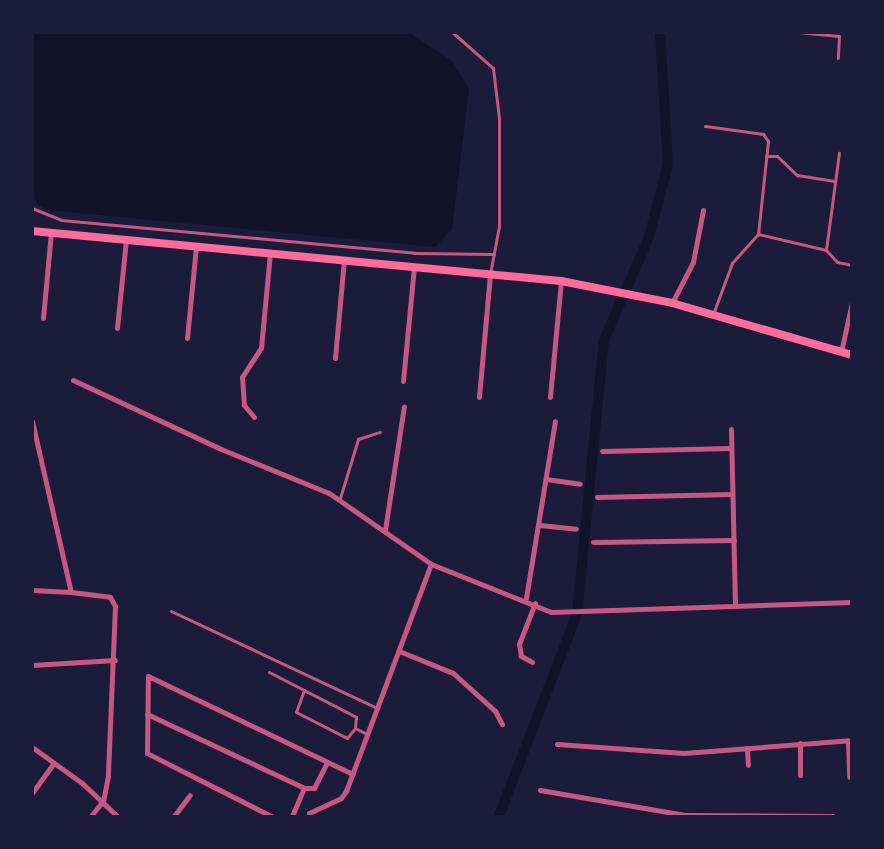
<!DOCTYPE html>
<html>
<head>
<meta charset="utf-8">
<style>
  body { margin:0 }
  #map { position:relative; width:884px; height:849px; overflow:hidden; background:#1b1b3a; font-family:Commissioner,sans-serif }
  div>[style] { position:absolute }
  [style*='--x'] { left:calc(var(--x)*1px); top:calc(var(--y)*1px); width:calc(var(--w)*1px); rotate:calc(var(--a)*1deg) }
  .water>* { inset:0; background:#12122b }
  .canal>* { height:10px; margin:-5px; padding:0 5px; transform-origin:5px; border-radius:5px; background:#12122b }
  .service>* { height:3px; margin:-1.5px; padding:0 1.5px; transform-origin:1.5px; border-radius:1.5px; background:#c65784 }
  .minor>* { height:5px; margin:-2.5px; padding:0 2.5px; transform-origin:2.5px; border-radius:2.5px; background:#c65784 }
  .secondary>* { height:8px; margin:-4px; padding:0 4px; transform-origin:4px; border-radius:4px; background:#ff6b9d }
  span { translate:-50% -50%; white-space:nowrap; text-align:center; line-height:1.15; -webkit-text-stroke:4px #1b1b3a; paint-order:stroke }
  .frame { position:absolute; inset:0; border:34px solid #1b1b3a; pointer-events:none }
</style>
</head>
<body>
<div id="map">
  <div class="water">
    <i style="clip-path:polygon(32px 33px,410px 33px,451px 60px,469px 89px,452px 229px,435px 247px,48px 210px,38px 205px,33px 195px)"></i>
  </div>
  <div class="canal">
    <i style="--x:499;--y:816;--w:217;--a:-68.9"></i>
    <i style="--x:577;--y:614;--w:275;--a:-84.4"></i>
    <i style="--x:604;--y:340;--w:112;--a:-66.4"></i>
    <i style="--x:649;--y:237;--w:75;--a:-75.4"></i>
    <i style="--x:668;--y:164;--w:132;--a:-93.5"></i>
  </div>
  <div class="service">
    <i style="--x:452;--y:32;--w:55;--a:41.3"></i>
    <i style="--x:493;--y:68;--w:50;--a:83.2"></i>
    <i style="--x:499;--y:118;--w:108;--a:90"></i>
    <i style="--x:499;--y:226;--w:49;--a:100.6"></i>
    <i style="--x:798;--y:32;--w:41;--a:5.6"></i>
    <i style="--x:839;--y:36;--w:22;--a:93"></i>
    <i style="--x:705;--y:126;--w:59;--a:7.9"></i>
    <i style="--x:763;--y:134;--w:9;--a:54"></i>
    <i style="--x:768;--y:141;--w:94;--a:96.1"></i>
    <i style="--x:758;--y:234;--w:39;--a:132"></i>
    <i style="--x:732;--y:263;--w:54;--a:110.4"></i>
    <i style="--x:766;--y:156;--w:11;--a:0"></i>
    <i style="--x:777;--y:156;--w:28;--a:44"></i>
    <i style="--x:797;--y:175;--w:38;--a:9"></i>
    <i style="--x:32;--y:208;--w:31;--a:22"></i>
    <i style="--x:61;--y:220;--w:355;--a:5.3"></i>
    <i style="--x:414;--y:253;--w:80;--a:0.7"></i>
    <i style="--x:758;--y:234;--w:70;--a:13.2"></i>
    <i style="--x:826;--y:250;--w:16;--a:47"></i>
    <i style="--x:837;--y:262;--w:15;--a:11"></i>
    <i style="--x:826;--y:250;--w:98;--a:-82.4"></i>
    <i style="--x:340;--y:498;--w:62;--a:-73"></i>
    <i style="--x:358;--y:439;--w:23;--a:-18"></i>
    <i style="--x:171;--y:611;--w:228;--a:25.2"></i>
    <i style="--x:269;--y:672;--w:98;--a:27.3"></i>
    <i style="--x:356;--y:717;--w:11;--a:95"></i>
    <i style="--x:355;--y:728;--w:13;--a:27"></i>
    <i style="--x:304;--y:690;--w:23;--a:110"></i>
    <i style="--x:296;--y:712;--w:57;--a:27"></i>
    <i style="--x:347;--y:738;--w:13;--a:-51"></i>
  </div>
  <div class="minor">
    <i style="--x:672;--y:303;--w:46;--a:-62.9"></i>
    <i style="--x:693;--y:262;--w:53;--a:-79.1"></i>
    <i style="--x:43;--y:318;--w:86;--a:-84.7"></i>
    <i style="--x:117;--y:328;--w:89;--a:-84.2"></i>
    <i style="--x:187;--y:338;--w:92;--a:-84.4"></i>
    <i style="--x:841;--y:352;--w:51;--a:-77.6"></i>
    <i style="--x:335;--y:358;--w:99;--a:-84.8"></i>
    <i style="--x:73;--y:380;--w:163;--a:25"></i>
    <i style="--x:221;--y:449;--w:117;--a:22.2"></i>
    <i style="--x:329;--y:493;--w:124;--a:34.8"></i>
    <i style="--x:431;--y:564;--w:129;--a:21.8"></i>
    <i style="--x:551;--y:612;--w:301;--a:-1.9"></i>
    <i style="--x:403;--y:381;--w:115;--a:-84.5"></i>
    <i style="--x:479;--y:397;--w:123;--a:-84.9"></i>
    <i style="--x:550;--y:397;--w:117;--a:-84.6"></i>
    <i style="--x:254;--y:417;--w:16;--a:-130"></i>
    <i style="--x:244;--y:405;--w:28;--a:-94"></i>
    <i style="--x:242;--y:377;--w:35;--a:-57"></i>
    <i style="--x:261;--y:348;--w:96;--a:-84.6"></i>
    <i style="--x:32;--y:421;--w:175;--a:77.2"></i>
    <i style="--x:71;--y:592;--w:39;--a:7"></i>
    <i style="--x:110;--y:597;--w:10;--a:61"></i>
    <i style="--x:115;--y:606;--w:170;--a:92.4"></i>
    <i style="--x:108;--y:776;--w:25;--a:101"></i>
    <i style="--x:103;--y:801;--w:19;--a:129"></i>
    <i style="--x:731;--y:429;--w:176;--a:88.7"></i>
    <i style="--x:602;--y:451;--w:129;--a:-1.3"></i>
    <i style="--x:546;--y:479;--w:34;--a:8"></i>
    <i style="--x:597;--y:497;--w:135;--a:-1.3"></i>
    <i style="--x:540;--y:525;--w:36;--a:6"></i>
    <i style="--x:385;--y:530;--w:125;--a:-81.3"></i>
    <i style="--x:593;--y:542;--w:141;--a:-0.8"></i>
    <i style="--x:32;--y:590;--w:39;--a:3"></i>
    <i style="--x:526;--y:598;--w:179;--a:-80.7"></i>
    <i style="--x:399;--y:651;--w:58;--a:22.2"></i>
    <i style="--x:453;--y:673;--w:57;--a:42.1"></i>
    <i style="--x:495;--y:711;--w:15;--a:62"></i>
    <i style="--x:532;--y:662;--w:13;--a:-151"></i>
    <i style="--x:521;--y:656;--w:12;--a:-99"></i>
    <i style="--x:519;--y:644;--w:44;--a:-68.7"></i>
    <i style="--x:32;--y:665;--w:83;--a:-3.4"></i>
    <i style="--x:147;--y:714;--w:174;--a:25.2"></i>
    <i style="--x:304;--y:788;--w:10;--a:0"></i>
    <i style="--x:314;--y:788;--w:29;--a:-63"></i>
    <i style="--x:848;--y:741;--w:36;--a:88"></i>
    <i style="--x:800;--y:743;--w:32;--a:90"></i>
    <i style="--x:557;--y:744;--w:127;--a:4.1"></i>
    <i style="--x:684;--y:753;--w:169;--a:-4.4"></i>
    <i style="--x:32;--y:747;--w:62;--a:35.8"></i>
    <i style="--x:82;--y:783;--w:48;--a:43.3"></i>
    <i style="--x:747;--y:748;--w:17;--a:87"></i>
    <i style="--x:540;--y:790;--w:147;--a:9.8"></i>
    <i style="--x:685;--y:815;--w:148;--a:0.4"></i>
    <i style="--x:32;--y:793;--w:37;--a:-54"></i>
    <i style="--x:309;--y:813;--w:35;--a:-25"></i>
    <i style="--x:341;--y:798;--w:9;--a:-54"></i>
    <i style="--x:346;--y:791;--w:242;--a:-69.5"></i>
    <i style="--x:174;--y:816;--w:26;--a:-53"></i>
    <i style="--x:271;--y:816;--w:139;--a:-153.1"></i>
    <i style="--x:147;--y:753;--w:77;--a:-89.3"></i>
    <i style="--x:148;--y:676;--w:227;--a:25.6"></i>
    <i style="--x:292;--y:816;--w:30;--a:-67"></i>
  </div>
  <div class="secondary">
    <i style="--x:32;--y:231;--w:531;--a:5.4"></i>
    <i style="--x:561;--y:281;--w:113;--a:11.2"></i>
    <i style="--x:672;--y:303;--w:187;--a:16.1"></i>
  </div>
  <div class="frame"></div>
</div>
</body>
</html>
